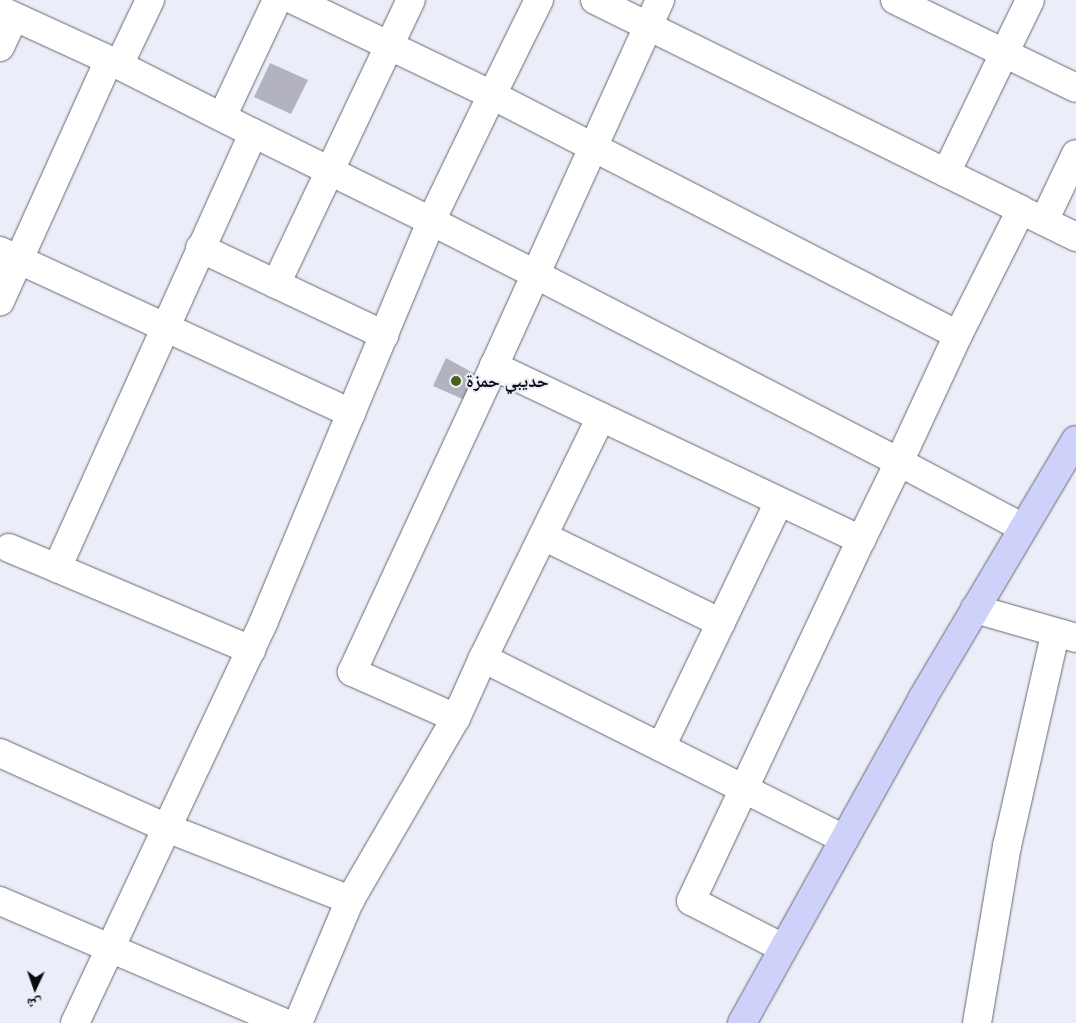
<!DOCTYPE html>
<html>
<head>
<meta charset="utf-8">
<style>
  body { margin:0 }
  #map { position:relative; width:1076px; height:1023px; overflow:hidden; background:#ebedf8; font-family:"Times New Roman","Noto Naskh Arabic",serif }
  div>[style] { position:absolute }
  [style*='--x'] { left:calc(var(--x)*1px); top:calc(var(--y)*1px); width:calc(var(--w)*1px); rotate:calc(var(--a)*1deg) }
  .building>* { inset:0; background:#b2b3be }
  .roads { filter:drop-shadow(0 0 1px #666871) drop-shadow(0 0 1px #666871) }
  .minor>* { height:28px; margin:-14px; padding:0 14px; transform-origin:14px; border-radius:14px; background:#fff }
  .major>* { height:28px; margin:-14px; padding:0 14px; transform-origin:14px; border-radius:14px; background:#ced2fb }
  .dots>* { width:14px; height:14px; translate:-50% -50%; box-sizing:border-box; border:2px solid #ebedf8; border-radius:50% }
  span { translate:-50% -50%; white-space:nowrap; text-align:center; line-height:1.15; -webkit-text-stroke:4px #ebedf8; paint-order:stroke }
  .poi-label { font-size:18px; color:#0b0b0f; font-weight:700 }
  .left { translate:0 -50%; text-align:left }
  .north { position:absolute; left:10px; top:963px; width:50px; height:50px; -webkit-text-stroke:4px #ebedf8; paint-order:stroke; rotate:183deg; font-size:14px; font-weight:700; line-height:20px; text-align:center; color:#0b0b0f }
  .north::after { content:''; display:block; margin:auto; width:18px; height:22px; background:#0b0b0f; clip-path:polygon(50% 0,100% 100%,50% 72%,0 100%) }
</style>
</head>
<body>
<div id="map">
  <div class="building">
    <i style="clip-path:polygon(270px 63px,308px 80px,291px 114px,254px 97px)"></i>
    <i style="clip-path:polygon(446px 358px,479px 376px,467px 401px,433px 386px)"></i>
  </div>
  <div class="roads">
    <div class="minor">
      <i style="--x:294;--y:0;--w:220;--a:25.6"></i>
      <i style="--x:492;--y:95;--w:106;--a:-63.7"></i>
      <i style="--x:595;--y:0;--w:475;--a:26.2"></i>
      <i style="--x:1021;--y:210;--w:140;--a:116.7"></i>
      <i style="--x:895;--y:0;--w:201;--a:25.9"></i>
      <i style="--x:0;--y:10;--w:120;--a:24.6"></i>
      <i style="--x:109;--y:60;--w:265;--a:114.3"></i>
      <i style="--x:0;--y:47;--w:33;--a:-65"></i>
      <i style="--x:119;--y:65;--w:72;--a:-64.5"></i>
      <i style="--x:222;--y:117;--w:129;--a:-64.8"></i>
      <i style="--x:946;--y:173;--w:192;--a:-64.1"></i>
      <i style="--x:1027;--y:213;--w:55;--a:26.1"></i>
      <i style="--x:1044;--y:221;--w:74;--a:-64.5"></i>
      <i style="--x:200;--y:248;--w:204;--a:25.3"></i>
      <i style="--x:0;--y:251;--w:387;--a:24.8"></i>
      <i style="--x:276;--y:284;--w:314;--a:-64.6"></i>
      <i style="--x:601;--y:417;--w:119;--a:-154.5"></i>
      <i style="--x:494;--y:366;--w:402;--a:-65.6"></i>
      <i style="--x:543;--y:536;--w:198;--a:26"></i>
      <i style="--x:9;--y:548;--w:52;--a:22.6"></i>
      <i style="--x:57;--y:568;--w:477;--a:-65.7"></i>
      <i style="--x:57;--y:568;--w:211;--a:22.9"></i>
      <i style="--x:975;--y:609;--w:105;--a:16"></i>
      <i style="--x:483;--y:658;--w:66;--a:114.2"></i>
      <i style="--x:456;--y:718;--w:114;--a:-156.1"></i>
      <i style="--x:352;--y:672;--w:337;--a:-65.1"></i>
      <i style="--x:661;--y:747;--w:272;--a:-64.3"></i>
      <i style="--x:0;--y:753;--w:183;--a:24.2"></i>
      <i style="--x:167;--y:828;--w:197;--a:21.5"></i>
      <i style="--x:844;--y:839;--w:404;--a:-153.4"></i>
      <i style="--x:483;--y:658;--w:268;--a:-63.9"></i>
      <i style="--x:601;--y:417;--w:288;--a:25.3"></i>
      <i style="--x:861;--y:540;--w:87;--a:-64"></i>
      <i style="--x:899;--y:462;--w:140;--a:28"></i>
      <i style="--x:0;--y:901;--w:310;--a:23.2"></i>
      <i style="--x:783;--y:948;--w:103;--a:-152.9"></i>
      <i style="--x:691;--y:901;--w:399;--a:-64.8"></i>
      <i style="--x:75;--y:1023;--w:444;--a:-64.8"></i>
      <i style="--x:264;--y:621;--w:433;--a:-67.3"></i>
      <i style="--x:431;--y:221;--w:140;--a:-64.2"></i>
      <i style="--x:492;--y:95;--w:524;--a:27.25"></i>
      <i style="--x:958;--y:335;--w:140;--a:114.9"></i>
      <i style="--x:899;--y:462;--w:410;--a:-152.7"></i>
      <i style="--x:535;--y:274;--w:117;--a:-153"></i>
      <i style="--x:431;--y:221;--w:113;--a:-153.7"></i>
      <i style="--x:330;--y:171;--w:86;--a:-153.7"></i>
      <i style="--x:253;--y:133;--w:161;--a:-153.1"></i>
      <i style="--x:298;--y:1023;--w:134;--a:-67.1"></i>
      <i style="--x:350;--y:900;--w:211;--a:-59.8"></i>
      <i style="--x:977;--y:1023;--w:180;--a:-80.4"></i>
      <i style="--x:1007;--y:846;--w:217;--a:-77.2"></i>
    </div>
    <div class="major">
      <i style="--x:742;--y:1023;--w:371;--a:-60.9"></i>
      <i style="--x:922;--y:699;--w:301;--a:-59.3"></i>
    </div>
  </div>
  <div class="dots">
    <i style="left:456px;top:381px;background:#476316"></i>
  </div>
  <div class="poi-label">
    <span class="left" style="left:466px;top:381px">حديبي حمزة</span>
  </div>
  <div class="north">ش</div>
</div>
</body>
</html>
